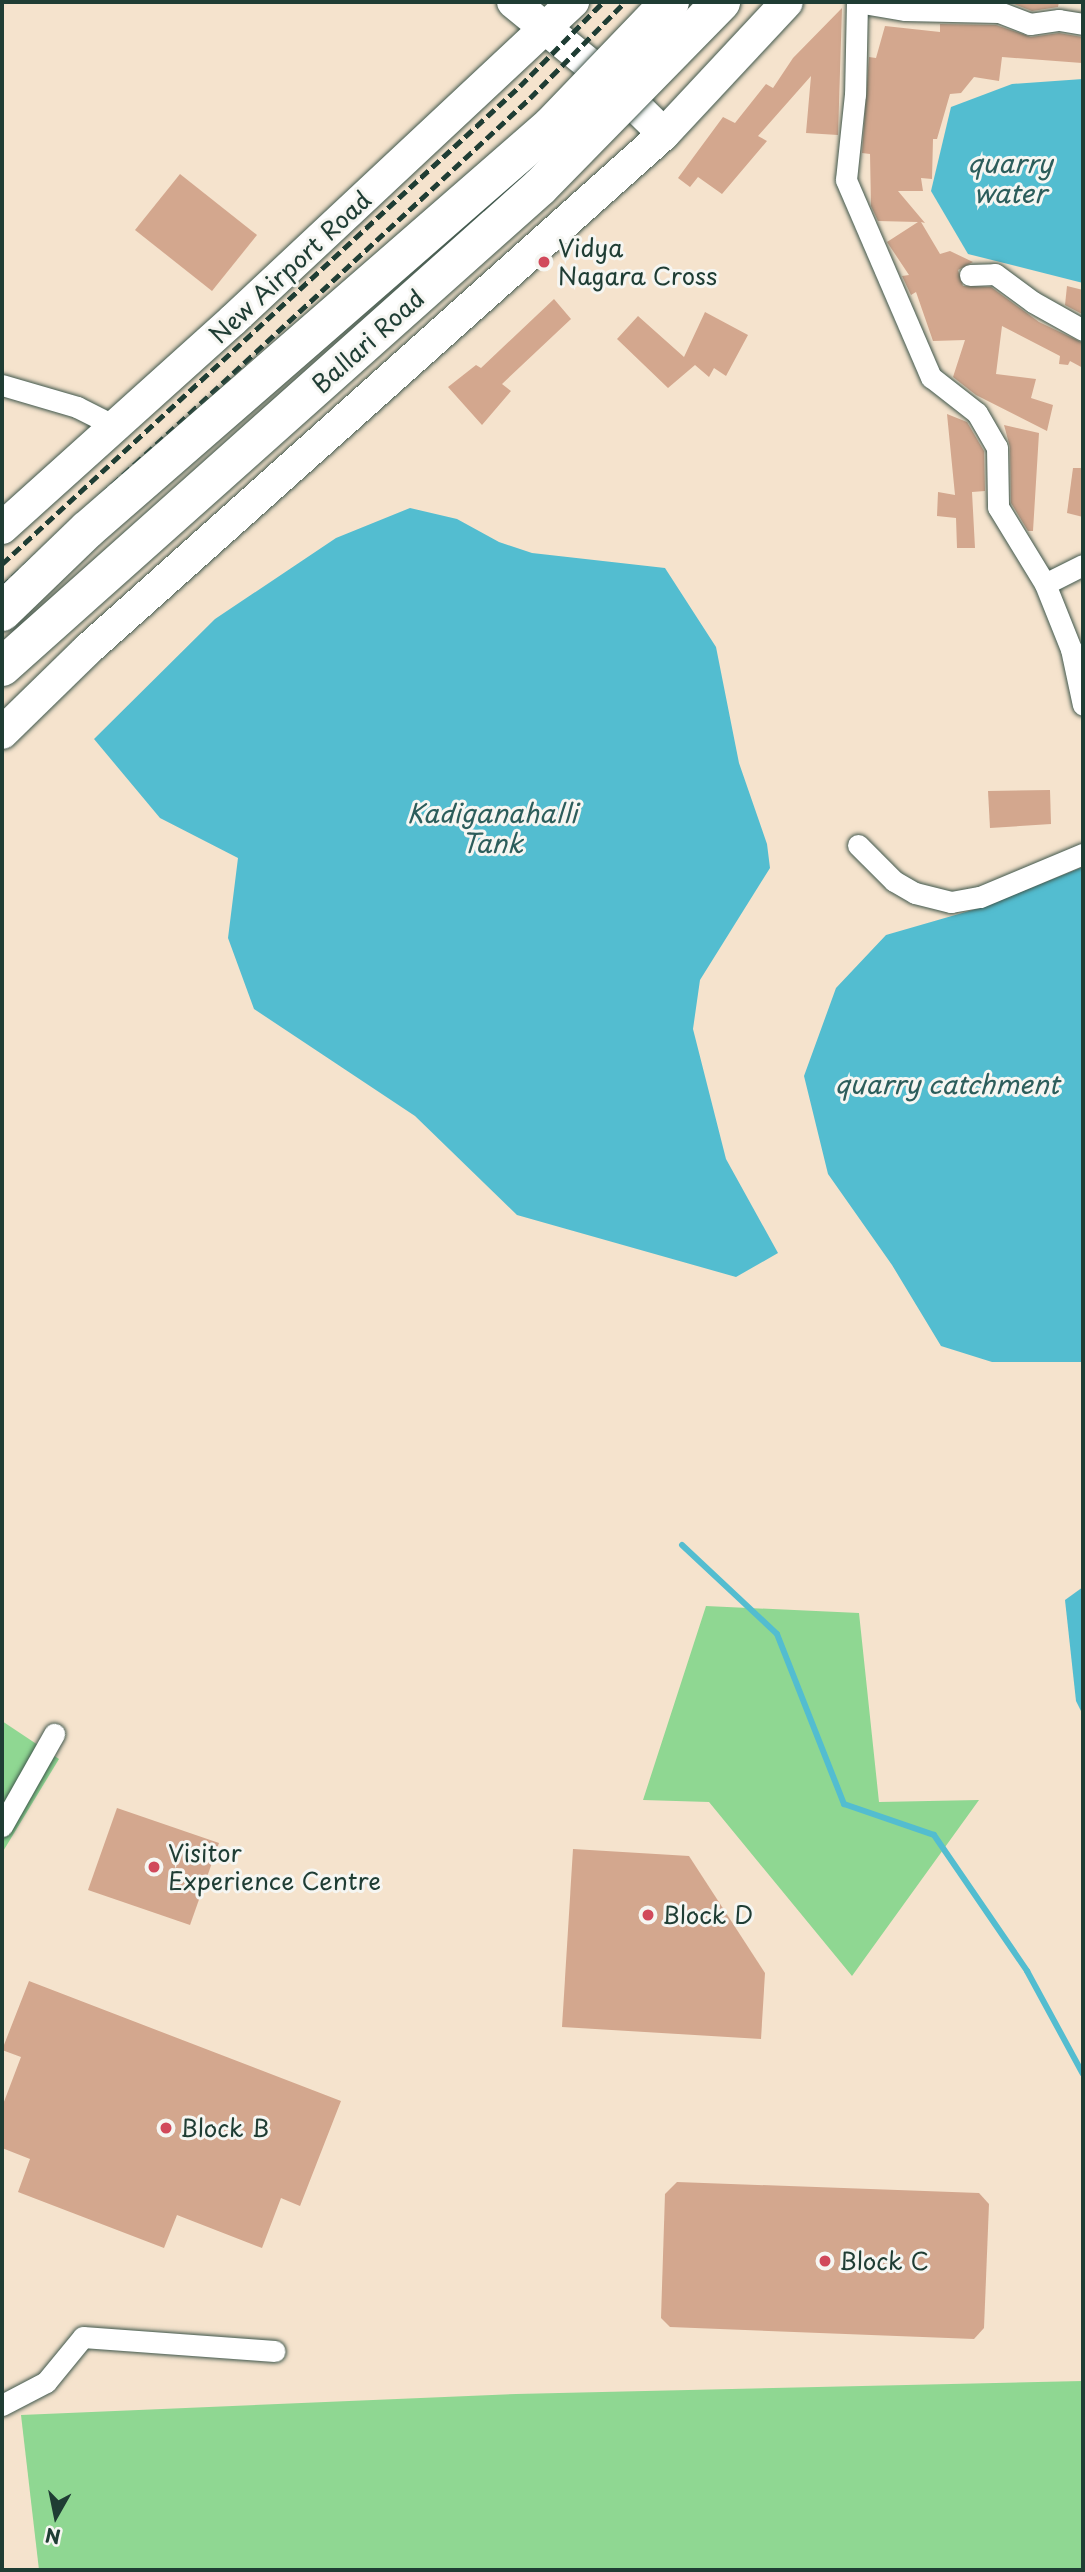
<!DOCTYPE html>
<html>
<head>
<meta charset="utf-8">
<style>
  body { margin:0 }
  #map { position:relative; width:1085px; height:2572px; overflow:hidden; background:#f5e3cd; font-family:"Playpen Sans",sans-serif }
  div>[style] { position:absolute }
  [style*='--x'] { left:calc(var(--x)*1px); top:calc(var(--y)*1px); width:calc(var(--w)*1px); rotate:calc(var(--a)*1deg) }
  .green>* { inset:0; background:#8fd792 }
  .water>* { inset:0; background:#53bdd0 }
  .stream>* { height:6px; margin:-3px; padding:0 3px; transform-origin:3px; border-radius:3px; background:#53bdd0 }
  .building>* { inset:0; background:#d3a78e }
  .roads { filter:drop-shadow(0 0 2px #3f564b) drop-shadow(0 0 2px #3f564b) }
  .street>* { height:21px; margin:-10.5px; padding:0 10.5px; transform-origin:10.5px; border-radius:10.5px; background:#fff }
  .secondary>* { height:32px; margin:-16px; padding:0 16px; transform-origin:16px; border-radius:16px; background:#fff }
  .rail>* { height:5px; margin-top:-2.5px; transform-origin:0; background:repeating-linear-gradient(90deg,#1f3d34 0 10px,transparent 0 15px) }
  .bridges { filter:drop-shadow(0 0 2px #3f564b) drop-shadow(0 0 2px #3f564b) }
  .highway-bridge>* { height:38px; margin:-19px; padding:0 19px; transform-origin:19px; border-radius:19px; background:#fff }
  .dots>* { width:19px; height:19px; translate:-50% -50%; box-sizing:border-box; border:4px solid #f6f6f2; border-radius:50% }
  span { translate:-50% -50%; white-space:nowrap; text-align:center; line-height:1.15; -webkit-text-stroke:6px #f6f6f2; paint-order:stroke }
  .poi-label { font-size:24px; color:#1f3d34 }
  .left { translate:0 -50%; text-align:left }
  .street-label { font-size:24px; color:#1f3d34 }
  .water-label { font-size:26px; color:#2c5d5b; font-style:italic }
  .frame { position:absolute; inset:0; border:4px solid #1f3d34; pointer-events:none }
  .north { position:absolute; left:21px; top:2481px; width:70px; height:70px; -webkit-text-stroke:5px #f6f6f2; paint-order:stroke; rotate:189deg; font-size:19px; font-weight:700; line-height:28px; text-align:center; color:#1f3d34 }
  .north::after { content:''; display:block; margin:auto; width:24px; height:32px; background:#1f3d34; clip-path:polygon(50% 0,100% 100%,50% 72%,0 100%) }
</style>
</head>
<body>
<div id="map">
  <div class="green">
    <i style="clip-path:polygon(706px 1606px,859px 1613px,879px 1802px,979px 1800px,852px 1976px,709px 1802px,643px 1800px)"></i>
    <i style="clip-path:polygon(2px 1721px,59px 1759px,2px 1853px)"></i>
    <i style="clip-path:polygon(1083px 2381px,1083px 2570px,39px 2570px,21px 2415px,516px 2394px)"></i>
  </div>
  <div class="water">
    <i style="clip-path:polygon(1083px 79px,1083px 283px,968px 254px,931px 191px,951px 107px,1012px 84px)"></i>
    <i style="clip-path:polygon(410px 508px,457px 519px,499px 542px,532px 553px,665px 568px,716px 647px,739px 763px,767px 844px,770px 868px,700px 980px,693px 1029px,726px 1159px,778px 1253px,736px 1277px,517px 1215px,415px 1116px,254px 1009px,228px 938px,238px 858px,160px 818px,94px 739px,215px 619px,336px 538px)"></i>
    <i style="clip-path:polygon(1083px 867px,1083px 1362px,992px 1362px,941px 1346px,892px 1265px,828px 1174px,804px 1076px,836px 988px,886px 935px,983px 907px)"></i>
    <i style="clip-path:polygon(1083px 1587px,1083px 1715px,1076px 1701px,1065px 1600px)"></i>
  </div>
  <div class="stream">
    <i style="--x:682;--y:1545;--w:130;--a:43.1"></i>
    <i style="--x:777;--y:1634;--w:183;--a:68.5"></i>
    <i style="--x:844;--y:1804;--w:95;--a:19"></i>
    <i style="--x:934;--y:1835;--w:165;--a:55.6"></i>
    <i style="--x:1027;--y:1971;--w:117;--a:61.5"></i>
  </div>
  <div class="building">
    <i style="clip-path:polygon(1009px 2px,1059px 2px,1058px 7px,1032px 11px)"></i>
    <i style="clip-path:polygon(842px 8px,838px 135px,806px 133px,811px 76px,758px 136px,767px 141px,722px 194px,698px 177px,690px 187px,678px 178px,723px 117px,735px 123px,766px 84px,773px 88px,793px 58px)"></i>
    <i style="clip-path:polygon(940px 24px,996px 25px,1031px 37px,1059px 33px,1082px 37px,1082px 63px,1002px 57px,999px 81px,974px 77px,961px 93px,950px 94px,937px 139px,933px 139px,932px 179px,921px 178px,923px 191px,898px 191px,925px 223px,921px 222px,940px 254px,950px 251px,973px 262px,958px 270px,963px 286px,991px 287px,1039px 322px,1083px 343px,1083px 368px,1070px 361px,1068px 365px,1059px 364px,1060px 356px,1002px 326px,996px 374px,1036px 379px,1031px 398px,1053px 405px,1047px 431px,976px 395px,953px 377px,965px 340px,933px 341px,916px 292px,911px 295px,902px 276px,909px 275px,887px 242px,918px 222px,878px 221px,871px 206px,870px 154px,862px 153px,869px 57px,876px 58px,885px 26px,940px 32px)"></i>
    <i style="clip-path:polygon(180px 174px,257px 235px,212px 291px,135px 230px)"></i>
    <i style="clip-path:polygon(1067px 286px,1083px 290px,1082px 314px,1065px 305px)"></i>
    <i style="clip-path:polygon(554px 299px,571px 319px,502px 384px,511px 391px,482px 425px,448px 387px,476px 365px,481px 368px)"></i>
    <i style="clip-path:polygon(705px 312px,748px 335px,726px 376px,714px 368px,709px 377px,695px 365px,668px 388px,617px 339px,638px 316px,684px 357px)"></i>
    <i style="clip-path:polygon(947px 414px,967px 422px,984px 451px,985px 491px,972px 492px,975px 548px,957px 548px,956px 518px,937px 516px,938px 492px,955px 495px)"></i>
    <i style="clip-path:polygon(1004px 425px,1039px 433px,1033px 531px,1028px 531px,1011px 503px,1010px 447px)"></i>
    <i style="clip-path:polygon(1073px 468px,1083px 468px,1083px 517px,1067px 513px)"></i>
    <i style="clip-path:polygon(1050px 790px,1051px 824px,990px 828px,988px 791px)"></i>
    <i style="clip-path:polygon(117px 1808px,219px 1843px,190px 1925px,88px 1890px)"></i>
    <i style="clip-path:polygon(573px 1849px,689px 1856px,765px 1973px,761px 2039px,562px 2027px)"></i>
    <i style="clip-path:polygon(29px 1981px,341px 2101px,300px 2206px,281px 2198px,262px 2248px,177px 2215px,164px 2248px,18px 2192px,30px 2159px,2px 2148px,2px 2107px,21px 2057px,2px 2050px)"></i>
    <i style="clip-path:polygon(677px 2182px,979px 2193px,989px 2204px,984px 2328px,974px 2339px,670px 2327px,661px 2318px,665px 2194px)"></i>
  </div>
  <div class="roads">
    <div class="street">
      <i style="--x:857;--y:2;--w:92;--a:91.2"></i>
      <i style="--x:855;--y:94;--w:86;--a:96"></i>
      <i style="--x:846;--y:180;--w:215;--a:66.7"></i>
      <i style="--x:931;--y:377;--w:58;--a:38"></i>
      <i style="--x:977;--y:413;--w:39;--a:60"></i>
      <i style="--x:997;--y:447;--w:60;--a:89"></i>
      <i style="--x:998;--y:507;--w:90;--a:58.6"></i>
      <i style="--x:1045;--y:584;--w:70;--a:68.2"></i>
      <i style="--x:1071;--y:649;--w:57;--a:77.9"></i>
      <i style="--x:857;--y:2;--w:49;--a:9.5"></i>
      <i style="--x:905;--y:10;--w:94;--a:1.2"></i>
      <i style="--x:999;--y:12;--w:33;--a:21"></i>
      <i style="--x:1030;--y:24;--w:29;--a:-8"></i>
      <i style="--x:1059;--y:20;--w:24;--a:9"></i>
      <i style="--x:970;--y:275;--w:25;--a:-2"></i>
      <i style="--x:995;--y:274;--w:47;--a:36.4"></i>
      <i style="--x:1033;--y:302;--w:57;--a:29.2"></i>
      <i style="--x:2;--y:385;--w:78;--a:16.3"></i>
      <i style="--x:77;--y:407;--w:42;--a:26.6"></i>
      <i style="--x:1045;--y:584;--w:42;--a:-26.6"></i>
      <i style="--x:858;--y:845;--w:51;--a:45"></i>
      <i style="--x:894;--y:881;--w:24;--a:30"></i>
      <i style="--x:915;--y:893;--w:37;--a:14"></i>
      <i style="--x:951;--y:902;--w:29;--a:-10"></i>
      <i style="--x:980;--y:897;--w:112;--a:-22.7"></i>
      <i style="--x:2;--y:1826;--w:106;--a:-60.5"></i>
      <i style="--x:2;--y:2405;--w:50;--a:-27.6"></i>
      <i style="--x:46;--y:2382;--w:58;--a:-50.6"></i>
      <i style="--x:83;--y:2337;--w:192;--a:4.2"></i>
    </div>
    <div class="secondary">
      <i style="--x:513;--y:2;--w:127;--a:39.2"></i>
      <i style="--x:611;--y:82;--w:74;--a:44.5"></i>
      <i style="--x:2;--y:528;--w:311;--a:-42"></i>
      <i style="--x:233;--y:320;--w:466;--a:-43.1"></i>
      <i style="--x:2;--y:733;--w:119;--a:-44.3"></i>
      <i style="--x:87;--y:650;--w:774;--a:-41.81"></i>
      <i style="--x:664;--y:134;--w:180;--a:-47"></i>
    </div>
  </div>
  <div class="rail">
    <i style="--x:2;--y:564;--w:705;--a:-42.7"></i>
    <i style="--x:520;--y:86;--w:118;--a:-45.3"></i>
    <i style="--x:2;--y:587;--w:720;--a:-42.8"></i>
    <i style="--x:530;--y:98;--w:135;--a:-45.3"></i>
  </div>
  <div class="bridges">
    <div class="highway-bridge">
      <i style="--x:2;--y:612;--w:118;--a:-44"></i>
      <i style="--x:87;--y:530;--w:615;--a:-41.05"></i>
      <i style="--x:551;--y:126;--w:172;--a:-46.2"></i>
      <i style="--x:2;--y:667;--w:721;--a:-41.74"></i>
      <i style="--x:540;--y:187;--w:259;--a:-45.6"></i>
    </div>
  </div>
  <div class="dots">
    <i style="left:544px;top:262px;background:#d1495b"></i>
    <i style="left:154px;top:1867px;background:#d1495b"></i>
    <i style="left:648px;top:1915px;background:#d1495b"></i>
    <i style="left:166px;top:2128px;background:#d1495b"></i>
    <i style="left:825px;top:2261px;background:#d1495b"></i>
  </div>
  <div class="poi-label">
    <span class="left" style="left:558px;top:262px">Vidya<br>Nagara Cross</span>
    <span class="left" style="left:168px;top:1867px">Visitor<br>Experience Centre</span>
    <span class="left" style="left:662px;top:1915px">Block D</span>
    <span class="left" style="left:180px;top:2128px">Block B</span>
    <span class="left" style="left:839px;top:2261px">Block C</span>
  </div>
  <div class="street-label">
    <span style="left:290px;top:267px;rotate:-43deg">New Airport Road</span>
    <span style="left:368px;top:341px;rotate:-42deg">Ballari Road</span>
  </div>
  <div class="water-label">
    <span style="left:1010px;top:178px">quarry<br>water</span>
    <span style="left:492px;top:828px">Kadiganahalli<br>Tank</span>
    <span style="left:947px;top:1084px">quarry catchment</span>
  </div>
  <div class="frame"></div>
  <div class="north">N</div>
</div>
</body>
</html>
